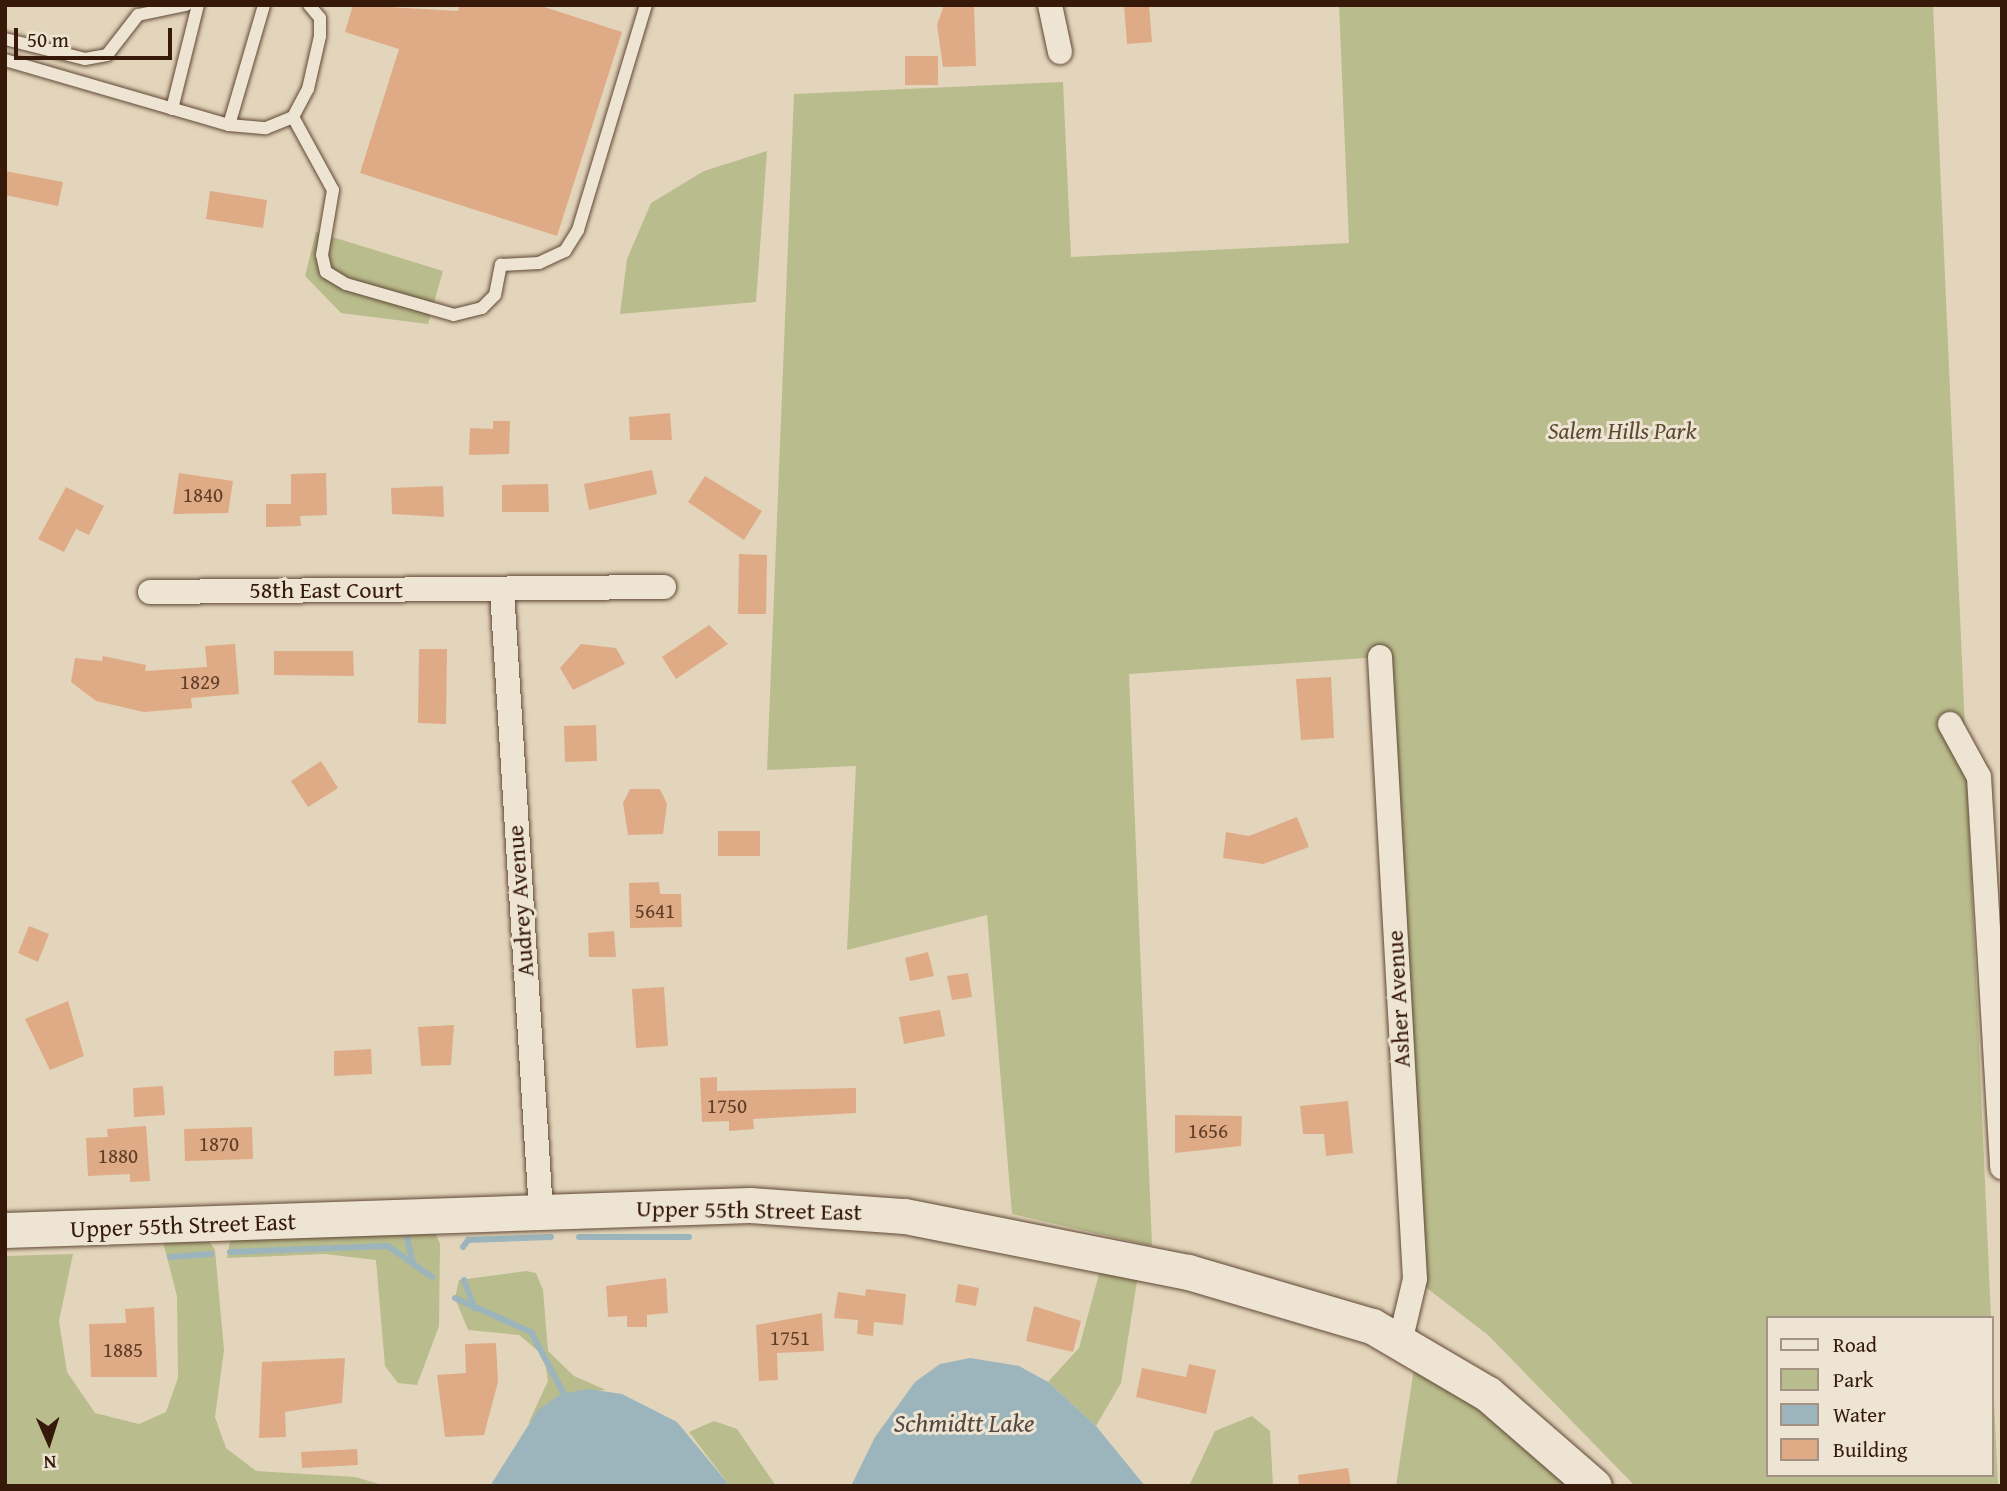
<!DOCTYPE html>
<html>
<head>
<meta charset="utf-8">
<style>
  body { margin:0 }
  #map { position:relative; width:2007px; height:1491px; overflow:hidden; background:#e3d5bb; font-family:"Gentium Book Plus",serif }
  div>[style] { position:absolute }
  [style*='--x'] { left:calc(var(--x)*1px); top:calc(var(--y)*1px); width:calc(var(--w)*1px); rotate:calc(var(--a)*1deg) }
  .green>* { inset:0; background:#b9bc8c }
  .water>* { inset:0; background:#9cb5bc }
  .stream>* { height:6px; margin:-3px; padding:0 3px; transform-origin:3px; border-radius:3px; background:#9cb5bc }
  .building>* { inset:0; background:#deab86 }
  .roads { filter:drop-shadow(0 0 2px #614836) drop-shadow(0 0 2px #614836) }
  .lane>* { height:12px; margin:-6px; padding:0 6px; transform-origin:6px; border-radius:6px; background:#ede4d3 }
  .street>* { height:24px; margin:-12px; padding:0 12px; transform-origin:12px; border-radius:12px; background:#ede4d3 }
  .secondary>* { height:35px; margin:-17.5px; padding:0 17.5px; transform-origin:17.5px; border-radius:17.5px; background:#ede4d3 }
  span { translate:-50% -50%; white-space:nowrap; text-align:center; line-height:1.15; -webkit-text-stroke:6px #ede4d3; paint-order:stroke }
  .number-label { font-size:21px; color:#603e28 }
  .number-label span { -webkit-text-stroke-width:0 }
  .park-label { font-size:24px; color:#5d4a30; font-style:italic }
  .street-label { font-size:24px; color:#361909 }
  .water-label { font-size:26px; color:#55483f; font-style:italic }
  .frame { position:absolute; inset:0; border:7px solid #361909; pointer-events:none }
  .legend { position:absolute; left:1766px; top:1316px; width:228px; height:161px; box-sizing:border-box; background:#ede4d3; border:2px solid #a49382; margin:0; padding:9px 12px; list-style:none; font-size:21px; color:#361909 }
  .legend li { display:flex; align-items:center; gap:14px; height:35px }
  .legend b { width:35px; border:2px solid #a49382 }
  .north { position:absolute; left:14px; top:1407px; width:70px; height:70px; -webkit-text-stroke:5px #ede4d3; paint-order:stroke; rotate:177deg; font-size:19px; font-weight:700; line-height:28px; text-align:center; color:#361909 }
  .north::after { content:''; display:block; margin:auto; width:24px; height:32px; background:#361909; clip-path:polygon(50% 0,100% 100%,50% 72%,0 100%) }
  .scale { position:absolute; left:14px; top:28px; width:158px; height:32px; box-sizing:border-box; border:4px solid #361909; border-top:0; padding-left:9px; font-size:21px; line-height:24px; white-space:nowrap; color:#361909; -webkit-text-stroke:5px #ede4d3; paint-order:stroke }
</style>
</head>
<body>
<div id="map">
  <div class="green">
    <i style="clip-path:polygon(1339px 5px,1933px 5px,1991px 1318px,1767px 1318px,1767px 1475px,1991px 1475px,1991px 1335px,1998px 1486px,1635px 1486px,1488px 1335px,1415px 1279px,1380px 657px,1129px 674px,1152px 1246px,1012px 1214px,987px 915px,847px 950px,856px 766px,767px 770px,794px 94px,1063px 82px,1071px 257px,1349px 243px)"></i>
    <i style="clip-path:polygon(767px 151px,756px 302px,620px 314px,627px 259px,651px 203px,704px 171px)"></i>
    <i style="clip-path:polygon(316px 232px,443px 271px,428px 324px,341px 313px,305px 276px)"></i>
    <i style="clip-path:polygon(433px 1228px,440px 1244px,439px 1326px,417px 1385px,398px 1383px,385px 1366px,376px 1260px,325px 1254px,227px 1258px,231px 1237px)"></i>
    <i style="clip-path:polygon(207px 1238px,215px 1250px,224px 1350px,215px 1417px,226px 1448px,256px 1471px,355px 1477px,386px 1486px,5px 1486px,5px 1256px,73px 1254px,59px 1321px,67px 1372px,95px 1413px,139px 1424px,166px 1412px,178px 1378px,177px 1296px,163px 1242px)"></i>
    <i style="clip-path:polygon(1101px 1267px,1138px 1275px,1121px 1383px,1096px 1426px,1048px 1382px,1079px 1348px)"></i>
    <i style="clip-path:polygon(526px 1271px,536px 1273px,543px 1290px,548px 1351px,574px 1376px,606px 1390px,561px 1395px,528px 1424px,548px 1381px,544px 1356px,519px 1335px,468px 1330px,455px 1298px,459px 1280px)"></i>
    <i style="clip-path:polygon(1415px 1362px,1435px 1374px,1575px 1486px,1396px 1486px)"></i>
    <i style="clip-path:polygon(1252px 1416px,1270px 1431px,1273px 1486px,1189px 1486px,1215px 1431px)"></i>
    <i style="clip-path:polygon(714px 1421px,737px 1429px,776px 1486px,730px 1486px,689px 1432px)"></i>
  </div>
  <div class="water">
    <i style="clip-path:polygon(970px 1358px,1019px 1366px,1048px 1382px,1096px 1426px,1145px 1486px,851px 1486px,875px 1437px,915px 1382px,940px 1364px)"></i>
    <i style="clip-path:polygon(588px 1389px,622px 1394px,677px 1422px,730px 1486px,490px 1486px,538px 1410px,561px 1394px)"></i>
  </div>
  <div class="stream">
    <i style="--x:579;--y:1237;--w:110;--a:0"></i>
    <i style="--x:407;--y:1238;--w:23;--a:77"></i>
    <i style="--x:463;--y:1247;--w:9;--a:-54"></i>
    <i style="--x:468;--y:1240;--w:83;--a:-2.1"></i>
    <i style="--x:230;--y:1252;--w:158;--a:-2.2"></i>
    <i style="--x:388;--y:1246;--w:54;--a:35.2"></i>
    <i style="--x:170;--y:1257;--w:41;--a:-4.2"></i>
    <i style="--x:464;--y:1280;--w:30;--a:70"></i>
    <i style="--x:455;--y:1298;--w:83;--a:24.1"></i>
    <i style="--x:531;--y:1332;--w:70;--a:62"></i>
  </div>
  <div class="building">
    <i style="clip-path:polygon(353px 5px,458px 11px,460px 5px,538px 5px,622px 32px,557px 236px,360px 173px,399px 49px,345px 32px)"></i>
    <i style="clip-path:polygon(944px 5px,974px 5px,976px 66px,943px 67px,937px 25px)"></i>
    <i style="clip-path:polygon(1124px 5px,1149px 5px,1152px 42px,1127px 44px)"></i>
    <i style="clip-path:polygon(905px 56px,938px 56px,938px 85px,905px 85px)"></i>
    <i style="clip-path:polygon(5px 171px,63px 182px,58px 206px,5px 195px)"></i>
    <i style="clip-path:polygon(210px 191px,267px 200px,263px 228px,206px 219px)"></i>
    <i style="clip-path:polygon(670px 413px,672px 440px,630px 440px,629px 417px)"></i>
    <i style="clip-path:polygon(493px 421px,510px 421px,509px 454px,469px 455px,470px 428px,493px 429px)"></i>
    <i style="clip-path:polygon(652px 470px,657px 494px,589px 510px,584px 484px)"></i>
    <i style="clip-path:polygon(179px 473px,233px 481px,228px 513px,173px 514px)"></i>
    <i style="clip-path:polygon(326px 473px,327px 515px,300px 516px,301px 526px,266px 527px,266px 504px,291px 504px,291px 474px)"></i>
    <i style="clip-path:polygon(705px 476px,762px 511px,744px 540px,688px 502px)"></i>
    <i style="clip-path:polygon(548px 484px,549px 512px,502px 512px,502px 485px)"></i>
    <i style="clip-path:polygon(443px 486px,444px 517px,392px 514px,391px 488px)"></i>
    <i style="clip-path:polygon(66px 487px,104px 506px,89px 535px,76px 529px,64px 552px,38px 539px)"></i>
    <i style="clip-path:polygon(739px 554px,767px 555px,766px 614px,738px 614px)"></i>
    <i style="clip-path:polygon(709px 625px,728px 644px,676px 679px,662px 657px)"></i>
    <i style="clip-path:polygon(235px 644px,239px 694px,191px 698px,192px 708px,144px 712px,96px 701px,71px 682px,75px 658px,102px 661px,103px 656px,146px 665px,145px 671px,207px 667px,205px 646px)"></i>
    <i style="clip-path:polygon(581px 644px,616px 648px,625px 664px,573px 690px,560px 668px)"></i>
    <i style="clip-path:polygon(419px 649px,447px 649px,446px 724px,418px 723px)"></i>
    <i style="clip-path:polygon(274px 651px,353px 651px,354px 676px,274px 675px)"></i>
    <i style="clip-path:polygon(1331px 677px,1334px 738px,1301px 740px,1296px 679px)"></i>
    <i style="clip-path:polygon(596px 725px,597px 761px,565px 762px,564px 726px)"></i>
    <i style="clip-path:polygon(321px 761px,338px 788px,308px 807px,291px 781px)"></i>
    <i style="clip-path:polygon(630px 789px,660px 789px,667px 804px,663px 834px,628px 835px,623px 803px)"></i>
    <i style="clip-path:polygon(1297px 817px,1309px 847px,1263px 864px,1223px 858px,1226px 832px,1249px 836px)"></i>
    <i style="clip-path:polygon(718px 831px,760px 831px,760px 856px,718px 856px)"></i>
    <i style="clip-path:polygon(659px 882px,660px 894px,681px 894px,682px 927px,630px 928px,629px 883px)"></i>
    <i style="clip-path:polygon(29px 926px,49px 934px,38px 962px,18px 953px)"></i>
    <i style="clip-path:polygon(614px 931px,616px 957px,589px 957px,588px 933px)"></i>
    <i style="clip-path:polygon(928px 952px,934px 976px,910px 981px,905px 958px)"></i>
    <i style="clip-path:polygon(968px 973px,972px 997px,952px 1000px,947px 976px)"></i>
    <i style="clip-path:polygon(664px 987px,668px 1046px,636px 1048px,632px 989px)"></i>
    <i style="clip-path:polygon(68px 1001px,84px 1056px,50px 1070px,25px 1019px)"></i>
    <i style="clip-path:polygon(940px 1010px,945px 1036px,904px 1044px,899px 1017px)"></i>
    <i style="clip-path:polygon(454px 1025px,451px 1065px,421px 1066px,418px 1027px)"></i>
    <i style="clip-path:polygon(371px 1049px,372px 1074px,334px 1076px,334px 1051px)"></i>
    <i style="clip-path:polygon(717px 1077px,717px 1091px,856px 1088px,856px 1113px,753px 1119px,754px 1129px,729px 1131px,729px 1121px,702px 1122px,700px 1078px)"></i>
    <i style="clip-path:polygon(163px 1086px,165px 1115px,134px 1117px,133px 1088px)"></i>
    <i style="clip-path:polygon(1348px 1101px,1353px 1153px,1326px 1156px,1324px 1134px,1303px 1134px,1300px 1106px)"></i>
    <i style="clip-path:polygon(1175px 1115px,1242px 1116px,1241px 1146px,1175px 1153px)"></i>
    <i style="clip-path:polygon(146px 1126px,150px 1181px,130px 1182px,130px 1174px,88px 1176px,86px 1138px,108px 1137px,107px 1129px)"></i>
    <i style="clip-path:polygon(252px 1127px,253px 1159px,185px 1161px,184px 1129px)"></i>
    <i style="clip-path:polygon(666px 1278px,668px 1313px,647px 1315px,647px 1327px,627px 1327px,627px 1316px,608px 1317px,606px 1286px)"></i>
    <i style="clip-path:polygon(958px 1284px,979px 1288px,976px 1306px,955px 1302px)"></i>
    <i style="clip-path:polygon(866px 1289px,906px 1294px,903px 1325px,874px 1322px,873px 1336px,857px 1334px,858px 1320px,834px 1318px,838px 1292px,865px 1296px)"></i>
    <i style="clip-path:polygon(1034px 1306px,1081px 1321px,1073px 1352px,1026px 1341px)"></i>
    <i style="clip-path:polygon(154px 1307px,157px 1377px,91px 1377px,89px 1324px,126px 1323px,125px 1309px)"></i>
    <i style="clip-path:polygon(822px 1313px,824px 1351px,777px 1353px,778px 1380px,759px 1381px,756px 1325px)"></i>
    <i style="clip-path:polygon(496px 1343px,498px 1382px,484px 1435px,445px 1437px,437px 1375px,466px 1373px,465px 1344px)"></i>
    <i style="clip-path:polygon(345px 1358px,342px 1403px,285px 1412px,286px 1437px,259px 1438px,262px 1362px)"></i>
    <i style="clip-path:polygon(1189px 1364px,1216px 1370px,1206px 1414px,1136px 1397px,1142px 1368px,1186px 1377px)"></i>
    <i style="clip-path:polygon(357px 1449px,358px 1465px,302px 1468px,301px 1452px)"></i>
    <i style="clip-path:polygon(1348px 1468px,1351px 1486px,1299px 1486px,1298px 1475px)"></i>
  </div>
  <div class="roads">
    <div class="lane">
      <i style="--x:5;--y:39;--w:82;--a:14"></i>
      <i style="--x:85;--y:59;--w:22;--a:-10"></i>
      <i style="--x:107;--y:55;--w:51;--a:-52.2"></i>
      <i style="--x:138;--y:15;--w:49;--a:-11.8"></i>
      <i style="--x:5;--y:60;--w:233;--a:16.2"></i>
      <i style="--x:229;--y:125;--w:37;--a:5"></i>
      <i style="--x:266;--y:128;--w:29;--a:-22"></i>
      <i style="--x:293;--y:117;--w:32;--a:-62"></i>
      <i style="--x:308;--y:89;--w:54;--a:-77.2"></i>
      <i style="--x:320;--y:36;--w:18;--a:-90"></i>
      <i style="--x:320;--y:18;--w:17;--a:-130"></i>
      <i style="--x:172;--y:109;--w:107;--a:-76"></i>
      <i style="--x:293;--y:117;--w:83;--a:61.3"></i>
      <i style="--x:333;--y:190;--w:66;--a:99.6"></i>
      <i style="--x:322;--y:255;--w:17;--a:77"></i>
      <i style="--x:326;--y:272;--w:23;--a:31"></i>
      <i style="--x:346;--y:284;--w:112;--a:16"></i>
      <i style="--x:454;--y:315;--w:29;--a:-14"></i>
      <i style="--x:482;--y:308;--w:18;--a:-45"></i>
      <i style="--x:495;--y:295;--w:31;--a:-79"></i>
      <i style="--x:501;--y:265;--w:38;--a:-3"></i>
      <i style="--x:539;--y:263;--w:29;--a:-25"></i>
      <i style="--x:565;--y:251;--w:25;--a:-58"></i>
      <i style="--x:578;--y:230;--w:235;--a:-73.2"></i>
      <i style="--x:229;--y:125;--w:125;--a:-73.7"></i>
    </div>
    <div class="street">
      <i style="--x:1050;--y:5;--w:48;--a:78"></i>
      <i style="--x:502;--y:590;--w:622;--a:86.41"></i>
      <i style="--x:150;--y:592;--w:514;--a:-0.56"></i>
      <i style="--x:1380;--y:657;--w:623;--a:86.78"></i>
      <i style="--x:1415;--y:1279;--w:61;--a:103.3"></i>
      <i style="--x:1950;--y:724;--w:60;--a:61.3"></i>
      <i style="--x:1979;--y:777;--w:391;--a:86.6"></i>
    </div>
    <div class="secondary">
      <i style="--x:5;--y:1230;--w:745;--a:-1.92"></i>
      <i style="--x:750;--y:1205;--w:155;--a:4.1"></i>
      <i style="--x:905;--y:1216;--w:288;--a:11.2"></i>
      <i style="--x:1188;--y:1272;--w:192;--a:16.4"></i>
      <i style="--x:1372;--y:1326;--w:134;--a:30.4"></i>
      <i style="--x:1488;--y:1394;--w:140;--a:41"></i>
    </div>
  </div>
  <div class="number-label">
    <span style="left:203px;top:495px">1840</span>
    <span style="left:200px;top:682px">1829</span>
    <span style="left:655px;top:911px">5641</span>
    <span style="left:727px;top:1106px">1750</span>
    <span style="left:1208px;top:1131px">1656</span>
    <span style="left:219px;top:1144px">1870</span>
    <span style="left:118px;top:1156px">1880</span>
    <span style="left:790px;top:1338px">1751</span>
    <span style="left:123px;top:1350px">1885</span>
  </div>
  <div class="park-label">
    <span style="left:1622px;top:431px">Salem Hills Park</span>
  </div>
  <div class="street-label">
    <span style="left:326px;top:590px">58th East Court</span>
    <span style="left:520px;top:901px;rotate:-94deg">Audrey Avenue</span>
    <span style="left:1398px;top:999px;rotate:-93deg">Asher Avenue</span>
    <span style="left:749px;top:1210px;rotate:1deg">Upper 55th Street East</span>
    <span style="left:183px;top:1225px;rotate:-2deg">Upper 55th Street East</span>
  </div>
  <div class="water-label">
    <span style="left:964px;top:1423px">Schmidtt Lake</span>
  </div>
  <div class="frame"></div>
  <ul class="legend">
  <li><b style="height:9px;background:#ede4d3"></b>Road</li>
  <li><b style="height:19px;background:#b9bc8c"></b>Park</li>
  <li><b style="height:19px;background:#9cb5bc"></b>Water</li>
  <li><b style="height:19px;background:#deab86"></b>Building</li>
  </ul>
  <div class="north">N</div>
  <div class="scale">50 m</div>
</div>
</body>
</html>
